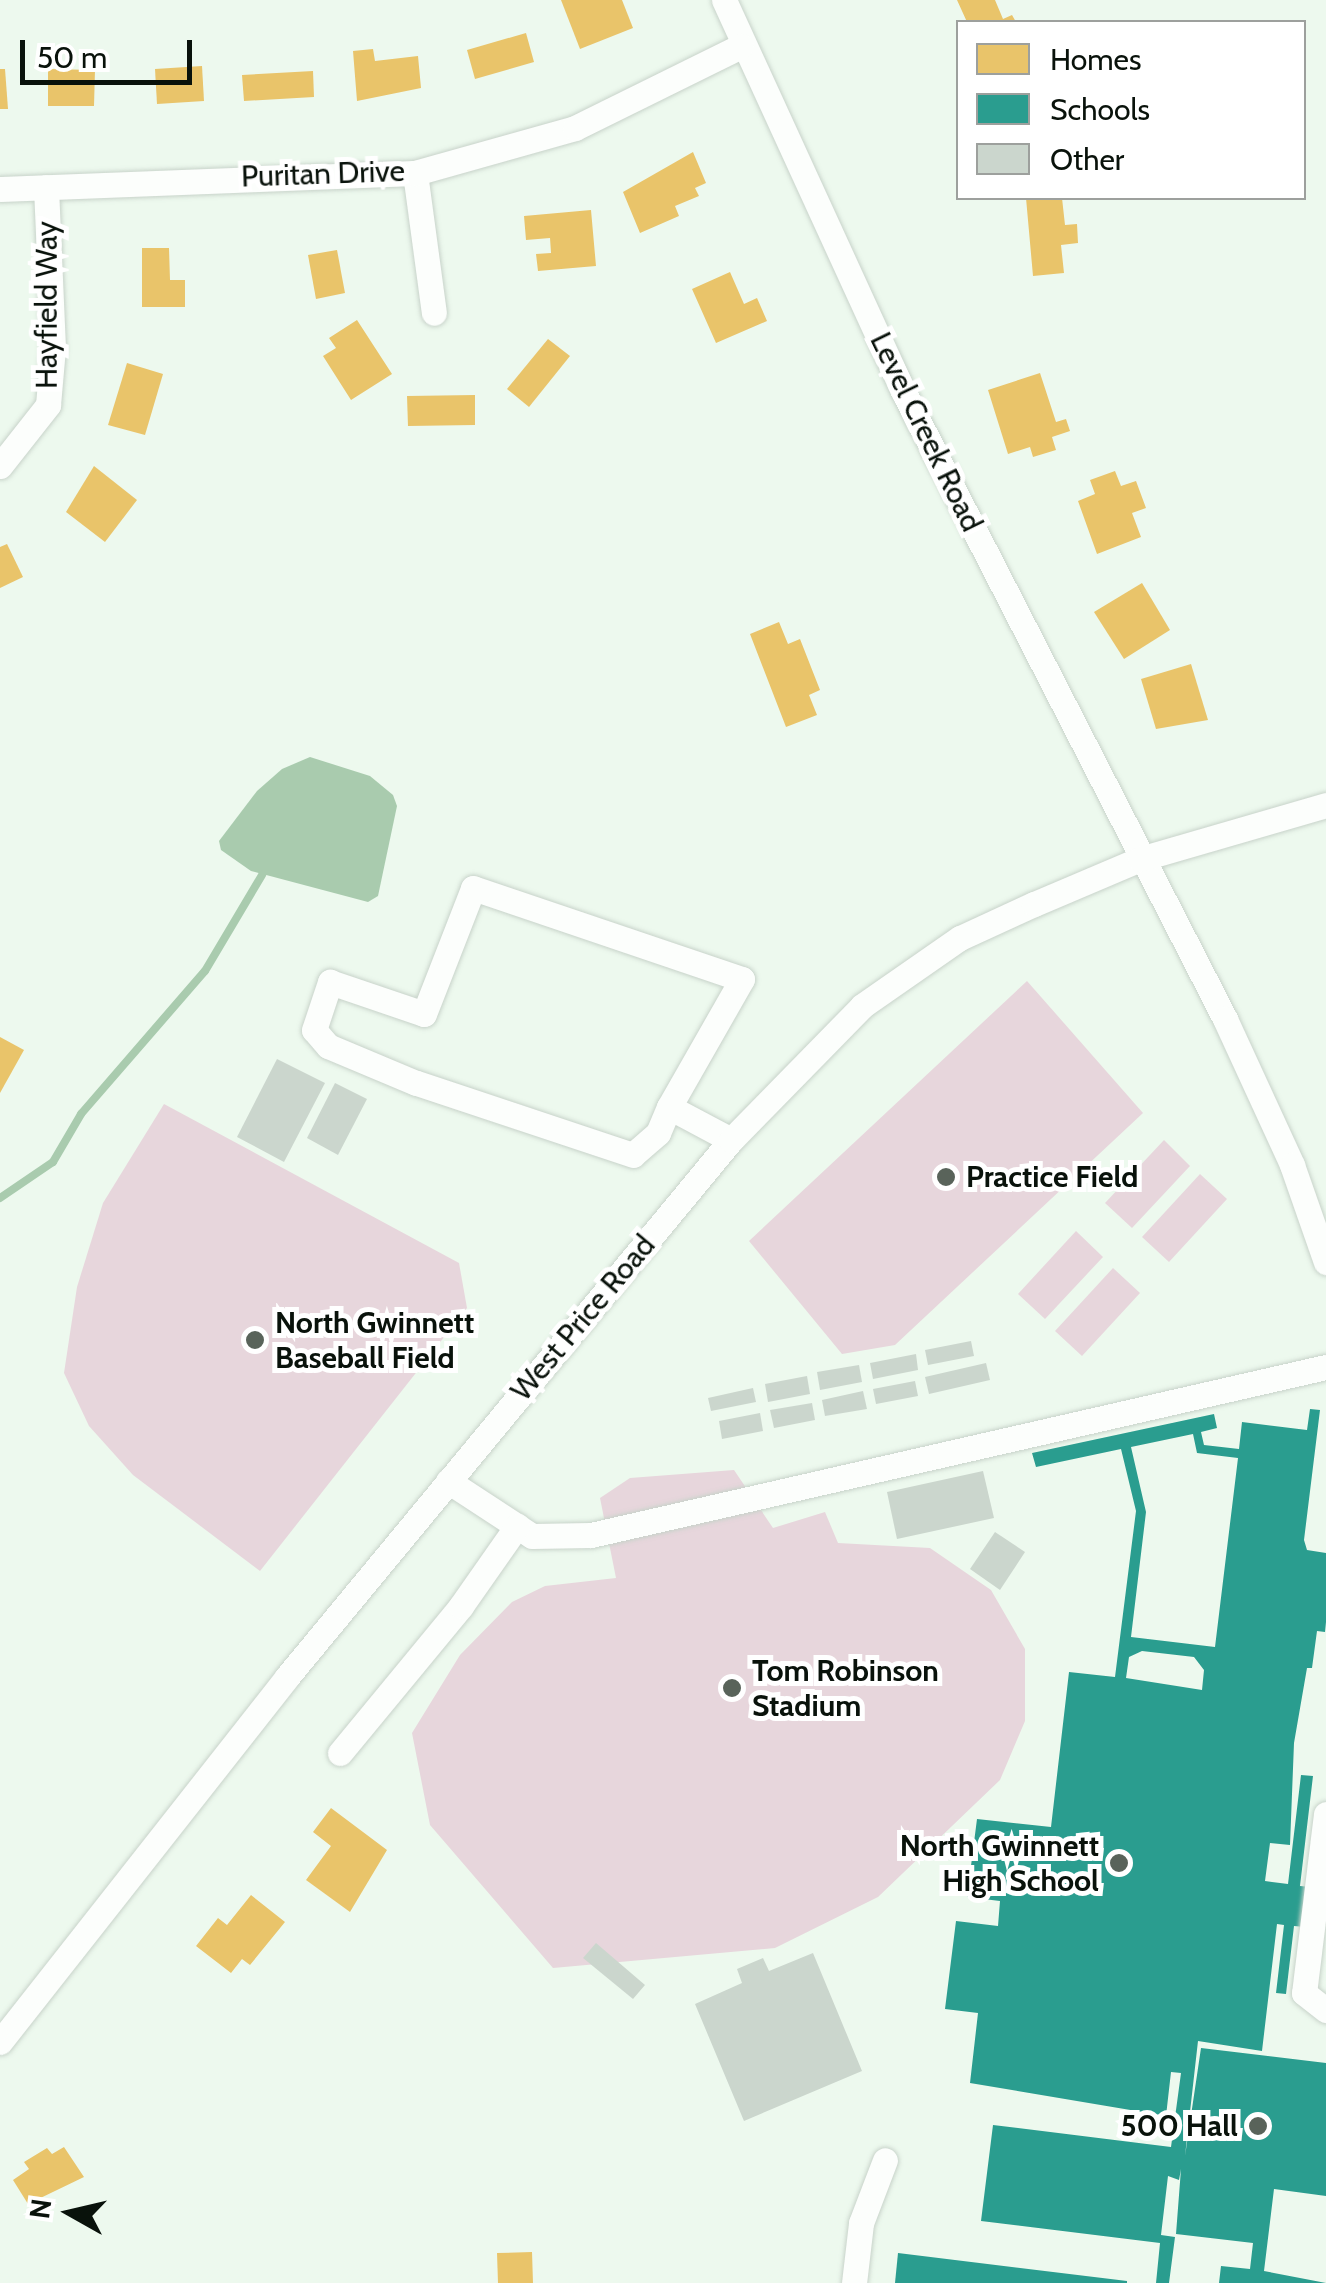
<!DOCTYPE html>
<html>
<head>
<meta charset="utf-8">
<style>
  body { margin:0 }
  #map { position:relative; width:1326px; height:2283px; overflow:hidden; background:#edf9ee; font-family:Cabin,sans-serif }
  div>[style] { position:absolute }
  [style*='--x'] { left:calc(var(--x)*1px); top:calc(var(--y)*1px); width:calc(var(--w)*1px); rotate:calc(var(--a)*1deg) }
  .green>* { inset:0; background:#e7d6dc }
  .water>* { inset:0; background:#a9cbae }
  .homes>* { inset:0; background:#e9c46a }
  .schools>* { inset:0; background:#2a9d8f }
  .stream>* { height:8px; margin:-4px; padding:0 4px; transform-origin:4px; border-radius:4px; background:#a9cbae }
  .building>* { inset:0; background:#cbd6cd }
  .roads { filter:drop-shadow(0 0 2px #c8d3ca) drop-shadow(0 0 2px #c8d3ca) }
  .minor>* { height:25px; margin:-12.5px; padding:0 12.5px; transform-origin:12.5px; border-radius:12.5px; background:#fcfefc }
  .dots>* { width:28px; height:28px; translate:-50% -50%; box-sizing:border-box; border:5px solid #fff; border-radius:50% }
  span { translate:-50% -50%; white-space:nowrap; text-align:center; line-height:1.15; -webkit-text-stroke:10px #fff; paint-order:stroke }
  .street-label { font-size:30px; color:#09120b }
  .poi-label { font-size:30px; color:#09120b; font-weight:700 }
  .left { translate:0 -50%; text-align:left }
  .right { translate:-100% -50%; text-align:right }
  .legend { position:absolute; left:956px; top:20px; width:350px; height:180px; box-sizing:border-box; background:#fff; border:2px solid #9da09d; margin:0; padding:12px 18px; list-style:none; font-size:30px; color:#09120b }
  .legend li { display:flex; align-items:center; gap:20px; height:50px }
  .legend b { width:50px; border:2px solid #9da09d }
  .north { position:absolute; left:20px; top:2163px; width:100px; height:100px; -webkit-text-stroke:8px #fff; paint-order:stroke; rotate:278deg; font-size:28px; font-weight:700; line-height:40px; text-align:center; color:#09120b }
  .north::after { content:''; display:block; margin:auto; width:35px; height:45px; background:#09120b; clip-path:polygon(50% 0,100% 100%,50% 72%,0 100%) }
  .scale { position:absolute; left:20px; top:40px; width:172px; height:45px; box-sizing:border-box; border:5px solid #09120b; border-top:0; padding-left:12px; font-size:30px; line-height:35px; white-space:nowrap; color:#09120b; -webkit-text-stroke:8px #fff; paint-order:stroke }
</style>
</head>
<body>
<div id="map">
  <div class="green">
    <i style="clip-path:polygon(1027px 981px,1143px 1113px,895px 1345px,842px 1354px,749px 1241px)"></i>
    <i style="clip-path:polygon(164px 1104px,459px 1263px,467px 1308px,260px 1571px,133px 1475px,89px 1426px,64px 1373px,77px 1287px,103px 1203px)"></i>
    <i style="clip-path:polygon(1164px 1140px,1190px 1166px,1132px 1228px,1105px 1203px)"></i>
    <i style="clip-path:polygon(1200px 1174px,1227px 1199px,1169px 1262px,1142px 1237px)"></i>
    <i style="clip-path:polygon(1076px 1231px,1103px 1257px,1045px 1319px,1018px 1294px)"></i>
    <i style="clip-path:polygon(1113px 1268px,1140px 1293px,1082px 1356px,1055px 1331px)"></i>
    <i style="clip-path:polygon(734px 1470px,773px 1528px,825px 1512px,838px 1543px,930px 1548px,991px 1590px,1025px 1649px,1025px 1721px,1000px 1780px,878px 1897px,775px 1948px,553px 1968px,430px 1825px,412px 1733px,460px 1655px,512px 1602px,545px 1586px,616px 1578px,600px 1498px,630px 1478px)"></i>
  </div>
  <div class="water">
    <i style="clip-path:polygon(310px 757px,370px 776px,393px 795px,397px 806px,378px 896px,368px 902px,251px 871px,221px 850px,219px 841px,257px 791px,282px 769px)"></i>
  </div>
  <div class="homes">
    <i style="clip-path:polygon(561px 0,622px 0,633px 28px,580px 49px)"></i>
    <i style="clip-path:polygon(957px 0,995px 0,1003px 19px,1012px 15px,1016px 22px,967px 22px)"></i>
    <i style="clip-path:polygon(526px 33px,534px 62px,475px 79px,467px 50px)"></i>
    <i style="clip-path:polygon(373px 49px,375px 61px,418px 56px,421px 88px,357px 101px,353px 51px)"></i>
    <i style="clip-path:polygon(202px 66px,204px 101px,157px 104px,155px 69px)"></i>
    <i style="clip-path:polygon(0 69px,5px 69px,8px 109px,0 109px)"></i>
    <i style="clip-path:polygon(48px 69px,95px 70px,94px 106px,48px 106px)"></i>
    <i style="clip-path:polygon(313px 71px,314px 97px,244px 101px,242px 75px)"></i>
    <i style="clip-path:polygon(693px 152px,706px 183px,695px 188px,699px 196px,675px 206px,679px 216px,640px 233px,623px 192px)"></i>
    <i style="clip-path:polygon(1026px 198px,1062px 198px,1065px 225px,1077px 224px,1078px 243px,1061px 245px,1064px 273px,1033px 276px)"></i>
    <i style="clip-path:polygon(591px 210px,596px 266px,538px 271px,536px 254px,551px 253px,550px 238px,526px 240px,524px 216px)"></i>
    <i style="clip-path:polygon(142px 248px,169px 248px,170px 280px,185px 280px,185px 307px,142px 307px)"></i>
    <i style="clip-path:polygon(337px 250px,345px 293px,316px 299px,308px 255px)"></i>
    <i style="clip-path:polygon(730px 272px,744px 304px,757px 298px,767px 321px,716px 343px,692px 289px)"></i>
    <i style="clip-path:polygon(357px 320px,392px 374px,351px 400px,323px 356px,336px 348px,329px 338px)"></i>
    <i style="clip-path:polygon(548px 339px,570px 356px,529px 407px,507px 389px)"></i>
    <i style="clip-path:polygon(127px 363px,163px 374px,145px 435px,108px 425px)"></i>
    <i style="clip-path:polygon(1040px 373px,1056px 422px,1066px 419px,1070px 431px,1052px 437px,1056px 450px,1033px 457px,1030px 447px,1008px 454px,988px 390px)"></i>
    <i style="clip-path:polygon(475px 395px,475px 425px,408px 426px,407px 396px)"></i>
    <i style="clip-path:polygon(94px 466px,137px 500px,105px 542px,66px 512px)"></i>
    <i style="clip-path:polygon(1115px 471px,1121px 486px,1136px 481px,1146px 508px,1132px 513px,1141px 537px,1097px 554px,1078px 501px,1095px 494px,1090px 480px)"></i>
    <i style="clip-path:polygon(7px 544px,23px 577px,0 588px,0 547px)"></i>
    <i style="clip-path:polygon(1142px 583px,1170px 630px,1124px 659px,1094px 612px)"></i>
    <i style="clip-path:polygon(779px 622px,788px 644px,800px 639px,820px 690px,809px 695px,817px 715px,786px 727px,750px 634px)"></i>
    <i style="clip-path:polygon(1191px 664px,1208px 720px,1156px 729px,1141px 679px)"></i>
    <i style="clip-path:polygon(0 1037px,24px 1050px,0 1093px)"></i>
    <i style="clip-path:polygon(331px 1808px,387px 1850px,350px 1912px,306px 1880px,331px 1846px,313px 1832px)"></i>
    <i style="clip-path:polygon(251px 1895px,285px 1922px,250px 1965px,242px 1959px,231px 1973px,196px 1946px,218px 1918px,227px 1925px)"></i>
    <i style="clip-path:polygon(64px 2147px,84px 2177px,28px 2204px,13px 2180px,29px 2169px,24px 2162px,47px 2148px,52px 2154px)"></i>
    <i style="clip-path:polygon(532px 2252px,533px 2283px,498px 2283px,497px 2253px)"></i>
  </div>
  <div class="schools">
    <i style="clip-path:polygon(evenodd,1310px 1409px,1320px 1410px,1304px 1540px,1307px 1550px,1326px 1553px,1326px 1622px,1325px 1632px,1317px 1631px,1312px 1668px,1307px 1668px,1294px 1743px,1290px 1845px,1270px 1843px,1265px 1881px,1288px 1884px,1301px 1775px,1313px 1776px,1300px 1886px,1310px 1887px,1305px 1927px,1294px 1926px,1286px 1994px,1276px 1993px,1284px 1925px,1277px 1924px,1262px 2051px,1198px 2041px,1185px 2156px,1201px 2048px,1326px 2063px,1326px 2196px,1274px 2189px,1264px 2271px,1326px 2283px,1219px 2283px,1221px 2266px,1250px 2269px,1253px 2243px,1176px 2234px,1181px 2169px,1179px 2180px,1168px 2176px,1161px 2235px,1175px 2237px,1169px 2283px,1156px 2283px,1160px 2243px,981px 2221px,993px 2125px,1171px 2147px,1181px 2073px,1171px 2072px,1166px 2116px,970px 2083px,978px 2013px,945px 2009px,956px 1921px,998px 1926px,1000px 1901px,967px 1897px,977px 1819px,1051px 1827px,1069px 1672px,1115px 1677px,1136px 1511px,1121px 1449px,1036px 1467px,1032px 1453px,1214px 1414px,1217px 1428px,1201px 1432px,1204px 1445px,1239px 1449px,1242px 1422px,1307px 1430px,1310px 1409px,1193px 1434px,1197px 1453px,1238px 1458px,1215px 1647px,1131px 1637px,1146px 1512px,1131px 1447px,1193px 1434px,1310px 1409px,1142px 1651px,1194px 1657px,1204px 1670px,1202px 1690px,1126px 1678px,1129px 1657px,1142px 1651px)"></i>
    <i style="clip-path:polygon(898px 2253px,1127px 2281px,1127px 2283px,895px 2283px)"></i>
  </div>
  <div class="stream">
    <i style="--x:0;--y:1198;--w:64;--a:-34.2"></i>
    <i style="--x:53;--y:1162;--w:56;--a:-59.7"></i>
    <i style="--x:81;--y:1114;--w:189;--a:-49.1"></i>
    <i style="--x:205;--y:971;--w:112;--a:-59.3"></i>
  </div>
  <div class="building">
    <i style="clip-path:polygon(277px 1059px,325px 1083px,284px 1162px,237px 1137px)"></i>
    <i style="clip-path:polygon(335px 1083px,367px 1099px,338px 1155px,307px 1138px)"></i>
    <i style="clip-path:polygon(971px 1341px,974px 1356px,928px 1365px,925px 1350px)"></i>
    <i style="clip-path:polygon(916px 1354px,918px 1370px,873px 1379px,870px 1363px)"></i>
    <i style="clip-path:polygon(986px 1363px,990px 1380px,929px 1394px,925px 1377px)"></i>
    <i style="clip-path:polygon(859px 1365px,862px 1382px,820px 1390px,817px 1372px)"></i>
    <i style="clip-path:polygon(807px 1376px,810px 1394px,768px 1402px,765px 1384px)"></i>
    <i style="clip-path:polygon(915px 1381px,918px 1396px,876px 1404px,873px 1389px)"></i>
    <i style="clip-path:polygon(753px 1388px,756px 1402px,711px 1411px,708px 1398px)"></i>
    <i style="clip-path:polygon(863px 1391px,867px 1409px,825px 1416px,822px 1400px)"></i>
    <i style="clip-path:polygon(812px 1403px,815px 1420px,774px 1428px,770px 1410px)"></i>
    <i style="clip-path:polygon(760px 1413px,763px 1431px,722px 1439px,719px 1421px)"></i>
    <i style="clip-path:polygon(983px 1471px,994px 1518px,897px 1539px,887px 1492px)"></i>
    <i style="clip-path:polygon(995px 1532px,1025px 1552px,1000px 1590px,970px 1569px)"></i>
    <i style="clip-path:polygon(596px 1943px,645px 1985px,633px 1999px,583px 1958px)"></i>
    <i style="clip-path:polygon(813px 1953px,862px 2071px,744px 2121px,695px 2004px,742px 1983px,737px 1969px,763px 1958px,769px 1971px)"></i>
  </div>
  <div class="roads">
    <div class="minor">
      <i style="--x:724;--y:0;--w:430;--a:65.4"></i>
      <i style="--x:903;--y:391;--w:706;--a:62.85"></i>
      <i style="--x:1225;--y:1019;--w:161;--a:65.3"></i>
      <i style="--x:1292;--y:1165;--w:103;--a:70.7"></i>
      <i style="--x:415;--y:173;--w:141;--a:82.3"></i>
      <i style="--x:0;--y:189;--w:415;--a:-2.2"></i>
      <i style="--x:415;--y:173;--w:166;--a:-15.7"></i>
      <i style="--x:575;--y:128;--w:185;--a:-26.3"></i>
      <i style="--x:0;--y:466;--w:78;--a:-51.8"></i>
      <i style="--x:48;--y:405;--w:57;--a:-85"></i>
      <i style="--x:53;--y:348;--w:161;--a:-92.5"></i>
      <i style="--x:669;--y:1107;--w:28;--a:113"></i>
      <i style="--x:658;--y:1133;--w:33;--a:139"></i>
      <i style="--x:633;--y:1155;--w:229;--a:-161.6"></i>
      <i style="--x:416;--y:1083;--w:95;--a:-157.2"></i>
      <i style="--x:328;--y:1046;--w:21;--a:-131"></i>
      <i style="--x:314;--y:1030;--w:51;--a:-71.6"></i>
      <i style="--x:330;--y:982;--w:99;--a:18.8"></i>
      <i style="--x:424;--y:1014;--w:135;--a:-68.7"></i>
      <i style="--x:473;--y:888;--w:284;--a:18.7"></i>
      <i style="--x:742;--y:979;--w:147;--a:119.7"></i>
      <i style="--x:669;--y:1107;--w:70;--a:28"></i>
      <i style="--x:448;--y:1481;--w:100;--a:33.2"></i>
      <i style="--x:532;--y:1536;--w:59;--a:-1"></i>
      <i style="--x:591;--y:1535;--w:754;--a:-12.88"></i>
      <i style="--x:340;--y:1753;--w:190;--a:-50.5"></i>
      <i style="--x:461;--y:1606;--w:98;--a:-55"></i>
      <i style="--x:1326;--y:1814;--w:180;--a:97"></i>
      <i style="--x:1304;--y:1993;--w:28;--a:38"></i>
      <i style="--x:0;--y:2042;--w:464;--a:-51.8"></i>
      <i style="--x:287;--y:1677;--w:697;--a:-50.42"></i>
      <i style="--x:731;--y:1140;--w:187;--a:-45.6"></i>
      <i style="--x:862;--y:1006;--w:119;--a:-34.8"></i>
      <i style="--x:960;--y:938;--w:81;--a:-24.7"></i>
      <i style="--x:1034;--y:904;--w:115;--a:-23"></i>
      <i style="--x:1140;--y:859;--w:194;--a:-16.2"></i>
      <i style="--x:854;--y:2283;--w:60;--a:-83.3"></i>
      <i style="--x:861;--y:2223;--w:67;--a:-69.1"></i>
    </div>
  </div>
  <div class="dots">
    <i style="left:946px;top:1177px;background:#59635a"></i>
    <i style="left:255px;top:1340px;background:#59635a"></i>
    <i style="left:732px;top:1688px;background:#59635a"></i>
    <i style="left:1119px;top:1863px;background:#59635a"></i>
    <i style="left:1258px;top:2126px;background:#59635a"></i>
  </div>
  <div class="street-label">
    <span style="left:323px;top:174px;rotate:-2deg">Puritan Drive</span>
    <span style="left:47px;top:305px;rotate:-90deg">Hayfield Way</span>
    <span style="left:926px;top:432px;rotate:64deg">Level Creek Road</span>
    <span style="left:583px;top:1318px;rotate:-50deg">West Price Road</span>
  </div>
  <div class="poi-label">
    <span class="left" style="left:966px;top:1177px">Practice Field</span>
    <span class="left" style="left:275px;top:1340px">North Gwinnett<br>Baseball Field</span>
    <span class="left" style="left:752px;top:1688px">Tom Robinson<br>Stadium</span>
    <span class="right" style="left:1099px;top:1863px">North Gwinnett<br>High School</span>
    <span class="right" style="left:1238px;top:2126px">500 Hall</span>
  </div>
  <ul class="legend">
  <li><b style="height:28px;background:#e9c46a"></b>Homes</li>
  <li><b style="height:28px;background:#2a9d8f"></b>Schools</li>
  <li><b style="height:28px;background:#cbd6cd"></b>Other</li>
  </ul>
  <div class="north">N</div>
  <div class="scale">50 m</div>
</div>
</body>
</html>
